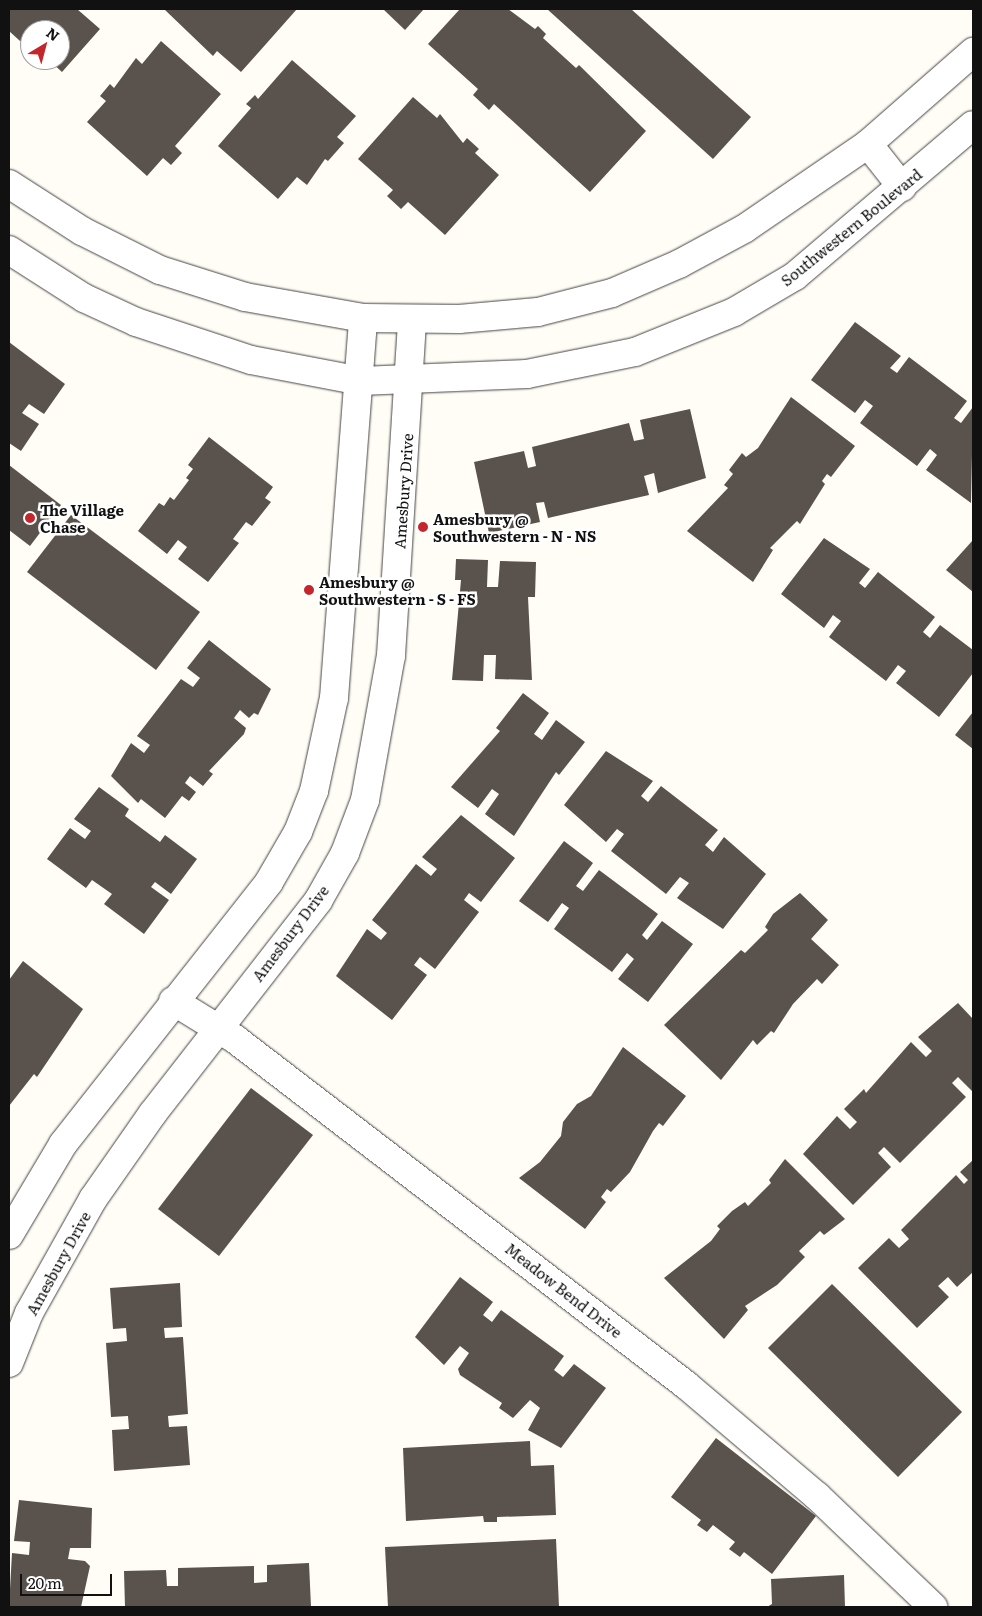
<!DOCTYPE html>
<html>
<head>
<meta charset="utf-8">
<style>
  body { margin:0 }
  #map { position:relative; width:982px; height:1616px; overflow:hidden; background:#fffdf5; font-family:Literata,serif }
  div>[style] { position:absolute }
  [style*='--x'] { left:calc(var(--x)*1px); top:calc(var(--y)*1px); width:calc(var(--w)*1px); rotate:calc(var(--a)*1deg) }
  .building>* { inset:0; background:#5a524d }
  .roads { filter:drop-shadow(0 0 1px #444) drop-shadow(0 0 1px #444) }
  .minor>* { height:28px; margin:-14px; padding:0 14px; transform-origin:14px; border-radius:14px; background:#fff }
  .dots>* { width:14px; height:14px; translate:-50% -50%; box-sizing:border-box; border:2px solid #fff; border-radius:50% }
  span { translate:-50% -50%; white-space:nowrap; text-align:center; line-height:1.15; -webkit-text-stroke:5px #fff; paint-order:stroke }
  .street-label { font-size:15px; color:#111 }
  .poi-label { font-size:15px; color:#111; font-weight:700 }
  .left { translate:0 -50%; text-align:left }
  .frame { position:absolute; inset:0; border:10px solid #111; pointer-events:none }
  .north { position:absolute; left:20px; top:20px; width:50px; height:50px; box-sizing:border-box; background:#fff; border:1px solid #a0a0a0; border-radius:50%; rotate:37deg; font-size:14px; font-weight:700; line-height:20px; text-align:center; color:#111 }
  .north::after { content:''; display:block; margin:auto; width:18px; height:22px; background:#c4262e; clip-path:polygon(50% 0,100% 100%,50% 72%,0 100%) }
  .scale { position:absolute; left:20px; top:1574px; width:92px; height:22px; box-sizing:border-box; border:2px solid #111; border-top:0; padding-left:6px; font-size:15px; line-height:18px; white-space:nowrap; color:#111; -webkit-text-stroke:4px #fff; paint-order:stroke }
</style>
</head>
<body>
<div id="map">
  <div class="building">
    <i style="clip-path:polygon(9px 9px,77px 9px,100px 29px,62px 72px,51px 62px,47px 66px,41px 60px,60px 60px,60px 30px,30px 30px,30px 50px,9px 31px)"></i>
    <i style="clip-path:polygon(164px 9px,297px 9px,241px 72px,217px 51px,213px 56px)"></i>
    <i style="clip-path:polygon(383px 9px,424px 9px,405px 30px)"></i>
    <i style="clip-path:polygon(460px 9px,508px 9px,535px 29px,538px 26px,546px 34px,543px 38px,576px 68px,579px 65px,646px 131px,590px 192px,494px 104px,489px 110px,473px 95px,478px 89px,428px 44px)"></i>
    <i style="clip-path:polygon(547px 9px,631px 9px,751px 117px,713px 159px)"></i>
    <i style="clip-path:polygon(161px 41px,221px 94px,175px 146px,182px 153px,171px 165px,163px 158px,147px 176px,87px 122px,106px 101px,100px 96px,110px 84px,114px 88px,136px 58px,142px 64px)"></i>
    <i style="clip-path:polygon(292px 60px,356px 116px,337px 137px,344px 143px,328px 161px,325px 159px,307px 185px,297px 177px,278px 199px,218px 146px,251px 108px,246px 104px,255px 95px,258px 99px)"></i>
    <i style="clip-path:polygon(413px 97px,437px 118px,440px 114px,463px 143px,467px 138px,479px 149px,475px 153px,499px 175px,445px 235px,408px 202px,401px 209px,387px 196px,393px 190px,358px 159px)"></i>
    <i style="clip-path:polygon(855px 322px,901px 356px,890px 368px,897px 373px,909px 357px,967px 401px,954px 418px,961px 423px,973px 407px,971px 503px,926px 470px,937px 455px,930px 449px,917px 466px,860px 423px,873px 406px,865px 400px,855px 413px,811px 380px)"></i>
    <i style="clip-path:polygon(9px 342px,65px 384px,44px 414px,29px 404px,22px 413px,39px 424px,21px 451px,9px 443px)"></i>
    <i style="clip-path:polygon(791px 397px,855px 446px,831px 477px,827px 474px,822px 481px,825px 484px,800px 524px,797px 521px,770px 548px,773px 550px,753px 582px,687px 531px,728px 488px,724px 485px,733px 474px,729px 470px,742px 453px,746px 457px,758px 448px)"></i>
    <i style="clip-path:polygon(690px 409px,706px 478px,658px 493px,654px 473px,644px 476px,649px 495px,548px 518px,544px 502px,536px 503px,540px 522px,489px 533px,474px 462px,524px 451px,528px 468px,536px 466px,532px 447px,629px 423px,634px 441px,644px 439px,640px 420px)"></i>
    <i style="clip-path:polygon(209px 437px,273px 487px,265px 498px,271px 502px,252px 526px,246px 522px,233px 539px,239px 543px,208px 582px,178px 559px,187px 547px,178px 540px,167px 554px,138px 531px,159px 503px,164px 506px,170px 497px,174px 500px,189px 480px,186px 478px,193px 469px,188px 465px)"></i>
    <i style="clip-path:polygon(9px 465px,61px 505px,30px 546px,9px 530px)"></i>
    <i style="clip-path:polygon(71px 515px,200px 612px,156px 670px,27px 572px)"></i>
    <i style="clip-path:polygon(824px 538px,870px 569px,859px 583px,865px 588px,878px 572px,935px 617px,923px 632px,930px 638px,940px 625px,973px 650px,973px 673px,939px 717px,896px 683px,906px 671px,898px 665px,886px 681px,829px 637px,841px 621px,833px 615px,824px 628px,781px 594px)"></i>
    <i style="clip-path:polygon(973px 540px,973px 592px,946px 570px)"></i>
    <i style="clip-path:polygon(456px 559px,488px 560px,487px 587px,498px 587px,500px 561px,536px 562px,535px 597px,528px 597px,532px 680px,495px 679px,496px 655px,484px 655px,483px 681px,452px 680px,461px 580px,455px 580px)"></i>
    <i style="clip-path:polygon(209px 640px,271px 689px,258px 715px,254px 713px,249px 718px,240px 710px,234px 718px,246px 728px,244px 734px,209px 771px,213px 774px,203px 786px,190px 776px,185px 783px,196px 792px,189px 801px,182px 796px,165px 818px,141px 799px,138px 803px,111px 776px,131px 743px,144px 753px,150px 745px,137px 736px,181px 679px,193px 687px,200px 678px,187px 668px)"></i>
    <i style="clip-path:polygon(523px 693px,549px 713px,534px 734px,542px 740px,556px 720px,585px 742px,559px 775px,556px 772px,514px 836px,485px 814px,499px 794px,492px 789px,478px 808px,451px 787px,500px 731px,496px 728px)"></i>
    <i style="clip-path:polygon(973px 712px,973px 749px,955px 735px)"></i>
    <i style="clip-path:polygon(606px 751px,653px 781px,641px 796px,648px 802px,661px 786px,718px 830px,705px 845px,713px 852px,724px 837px,766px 874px,723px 929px,677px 898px,689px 883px,680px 877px,666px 894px,611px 851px,624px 834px,617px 829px,606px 842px,564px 805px)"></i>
    <i style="clip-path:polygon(99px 787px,129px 809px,125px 816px,160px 842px,165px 835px,197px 859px,171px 894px,155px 882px,151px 887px,169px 900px,144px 934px,104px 904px,112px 894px,92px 880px,86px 888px,47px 859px,70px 828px,85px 839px,91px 831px,74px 819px)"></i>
    <i style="clip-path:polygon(461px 815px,515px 858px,481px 902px,469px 893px,464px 900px,479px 912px,435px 969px,420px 957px,414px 965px,427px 975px,392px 1020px,336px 976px,367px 929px,381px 940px,387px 933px,372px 920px,416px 864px,431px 876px,437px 869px,422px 857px)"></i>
    <i style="clip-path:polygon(564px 841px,593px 863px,576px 886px,583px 891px,599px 870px,658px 914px,642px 935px,647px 940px,662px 921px,693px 944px,648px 1002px,618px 979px,634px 959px,627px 953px,612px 972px,554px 929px,569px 908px,562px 903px,548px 922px,519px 901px)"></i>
    <i style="clip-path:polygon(800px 893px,828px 920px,811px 939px,839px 965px,822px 984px,817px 979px,793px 1004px,774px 1033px,771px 1031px,757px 1045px,753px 1040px,721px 1080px,664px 1025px,741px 950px,745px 953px,768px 930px,765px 927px,773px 914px)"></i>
    <i style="clip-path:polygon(23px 961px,83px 1009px,37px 1077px,34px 1074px,9px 1106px,9px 980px)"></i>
    <i style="clip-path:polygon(958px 1003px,973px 1019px,973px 1092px,958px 1077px,952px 1083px,966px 1097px,900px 1163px,884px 1147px,878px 1153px,891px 1167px,853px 1205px,803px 1154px,837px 1116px,850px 1129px,857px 1122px,844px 1109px,864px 1089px,866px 1093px,911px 1042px,926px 1057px,932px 1051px,918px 1037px)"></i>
    <i style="clip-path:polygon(623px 1047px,686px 1096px,663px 1126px,659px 1123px,653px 1131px,630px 1172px,611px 1192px,607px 1189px,601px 1197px,606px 1202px,585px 1229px,519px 1178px,540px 1162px,561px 1136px,563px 1122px,577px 1104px,591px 1096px)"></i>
    <i style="clip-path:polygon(251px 1088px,313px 1135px,219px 1256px,158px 1209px)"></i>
    <i style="clip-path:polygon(785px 1159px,845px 1219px,824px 1235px,820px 1231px,799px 1251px,805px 1257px,777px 1285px,745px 1306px,748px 1310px,724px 1339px,664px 1278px,711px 1241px,720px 1229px,717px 1226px,732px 1211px,745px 1202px,748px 1206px,771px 1183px,769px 1180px)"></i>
    <i style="clip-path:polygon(973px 1160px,973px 1272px,957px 1287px,948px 1277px,938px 1286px,949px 1297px,917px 1328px,858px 1268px,889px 1238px,899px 1248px,909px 1239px,901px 1230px,956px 1175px,964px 1184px,968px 1180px,960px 1172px)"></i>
    <i style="clip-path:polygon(460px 1277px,493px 1302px,483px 1315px,492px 1322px,501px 1310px,564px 1356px,554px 1370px,563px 1377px,574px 1364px,606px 1388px,561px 1448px,528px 1430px,540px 1408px,530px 1400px,513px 1418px,499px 1408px,502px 1403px,460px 1375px,458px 1369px,469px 1353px,460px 1346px,444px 1365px,415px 1337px)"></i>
    <i style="clip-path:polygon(180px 1283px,182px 1327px,164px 1328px,165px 1338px,183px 1337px,188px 1414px,168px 1416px,169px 1427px,187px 1426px,190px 1465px,114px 1471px,112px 1430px,129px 1429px,128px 1416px,111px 1417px,106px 1343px,127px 1341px,126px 1328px,113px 1329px,110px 1288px)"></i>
    <i style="clip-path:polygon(832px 1284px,962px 1412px,898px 1477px,768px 1348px)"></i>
    <i style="clip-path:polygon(716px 1438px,816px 1516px,772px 1574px,744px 1552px,740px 1557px,729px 1549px,735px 1542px,713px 1525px,707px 1532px,697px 1525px,701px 1520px,671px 1497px)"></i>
    <i style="clip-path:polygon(530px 1441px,531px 1466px,554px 1465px,556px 1515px,497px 1517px,497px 1522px,484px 1522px,483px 1516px,406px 1521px,403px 1448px)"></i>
    <i style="clip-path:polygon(19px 1500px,92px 1508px,91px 1548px,70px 1548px,68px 1559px,85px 1561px,90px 1566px,81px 1607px,9px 1607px,12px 1553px,29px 1555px,30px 1542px,14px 1541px)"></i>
    <i style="clip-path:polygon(556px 1539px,559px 1607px,388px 1607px,385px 1547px)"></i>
    <i style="clip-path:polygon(309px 1563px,311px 1607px,125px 1607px,124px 1571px,166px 1570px,167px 1586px,178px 1586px,178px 1568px,254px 1566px,254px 1583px,267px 1582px,267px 1565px)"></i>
    <i style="clip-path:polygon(844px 1575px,845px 1607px,767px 1607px,772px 1604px,771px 1579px)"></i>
  </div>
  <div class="roads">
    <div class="minor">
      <i style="--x:868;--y:144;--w:55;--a:51.7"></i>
      <i style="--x:9;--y:184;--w:87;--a:32.8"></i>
      <i style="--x:82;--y:231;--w:87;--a:26.6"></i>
      <i style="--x:160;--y:270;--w:89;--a:17.6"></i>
      <i style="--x:245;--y:297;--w:120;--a:10.1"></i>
      <i style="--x:363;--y:318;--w:96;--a:0.6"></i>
      <i style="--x:459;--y:319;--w:79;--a:-5.1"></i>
      <i style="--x:538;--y:312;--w:76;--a:-14.4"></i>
      <i style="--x:612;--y:293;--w:73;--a:-23.4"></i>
      <i style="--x:679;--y:264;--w:74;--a:-28.3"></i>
      <i style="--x:744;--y:229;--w:150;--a:-34.4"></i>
      <i style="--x:868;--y:144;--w:140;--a:-41.2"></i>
      <i style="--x:9;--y:250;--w:89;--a:32.6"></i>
      <i style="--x:84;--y:298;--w:57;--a:24.8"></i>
      <i style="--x:136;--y:322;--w:121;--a:18.3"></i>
      <i style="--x:251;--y:360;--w:112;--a:10.8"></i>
      <i style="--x:361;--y:381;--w:166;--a:-2.4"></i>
      <i style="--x:527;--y:374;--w:110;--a:-11.5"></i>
      <i style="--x:635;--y:352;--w:107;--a:-22"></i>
      <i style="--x:734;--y:312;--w:71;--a:-30.5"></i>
      <i style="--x:795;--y:276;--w:233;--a:-40.3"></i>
      <i style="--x:173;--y:1001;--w:73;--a:31.5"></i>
      <i style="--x:235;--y:1039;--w:568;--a:37.49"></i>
      <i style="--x:686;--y:1385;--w:172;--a:40.3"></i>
      <i style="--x:817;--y:1496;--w:161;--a:43.7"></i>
      <i style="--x:9;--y:1235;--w:106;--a:-59.3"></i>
      <i style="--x:63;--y:1144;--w:333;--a:-51.8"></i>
      <i style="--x:269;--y:882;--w:58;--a:-59.9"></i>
      <i style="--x:298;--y:832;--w:44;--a:-68.7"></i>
      <i style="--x:314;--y:791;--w:95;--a:-77.9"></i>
      <i style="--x:334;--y:698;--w:381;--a:-85.6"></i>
      <i style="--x:9;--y:1363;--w:54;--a:-68.2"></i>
      <i style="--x:29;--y:1313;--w:131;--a:-60.7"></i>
      <i style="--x:93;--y:1199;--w:105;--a:-55.1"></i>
      <i style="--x:153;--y:1113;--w:269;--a:-52.1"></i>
      <i style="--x:318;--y:901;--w:55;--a:-60.6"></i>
      <i style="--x:345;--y:853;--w:57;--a:-69.3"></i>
      <i style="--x:365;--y:800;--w:146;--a:-79.8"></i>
      <i style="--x:391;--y:656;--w:337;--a:-86.4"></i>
    </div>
  </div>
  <div class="dots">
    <i style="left:30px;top:518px;background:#c4262e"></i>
    <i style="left:423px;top:527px;background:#c4262e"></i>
    <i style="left:309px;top:590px;background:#c4262e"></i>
  </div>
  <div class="street-label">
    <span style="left:851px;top:227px;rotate:-39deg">Southwestern Boulevard</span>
    <span style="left:403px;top:491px;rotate:-86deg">Amesbury Drive</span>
    <span style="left:290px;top:933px;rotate:-53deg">Amesbury Drive</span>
    <span style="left:58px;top:1263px;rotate:-61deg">Amesbury Drive</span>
    <span style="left:564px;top:1290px;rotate:38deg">Meadow Bend Drive</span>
  </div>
  <div class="poi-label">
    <span class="left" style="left:40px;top:518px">The Village<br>Chase</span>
    <span class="left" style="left:433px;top:527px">Amesbury @<br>Southwestern - N - NS</span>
    <span class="left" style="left:319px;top:590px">Amesbury @<br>Southwestern - S - FS</span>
  </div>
  <div class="frame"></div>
  <div class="north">N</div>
  <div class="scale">20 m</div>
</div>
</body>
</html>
